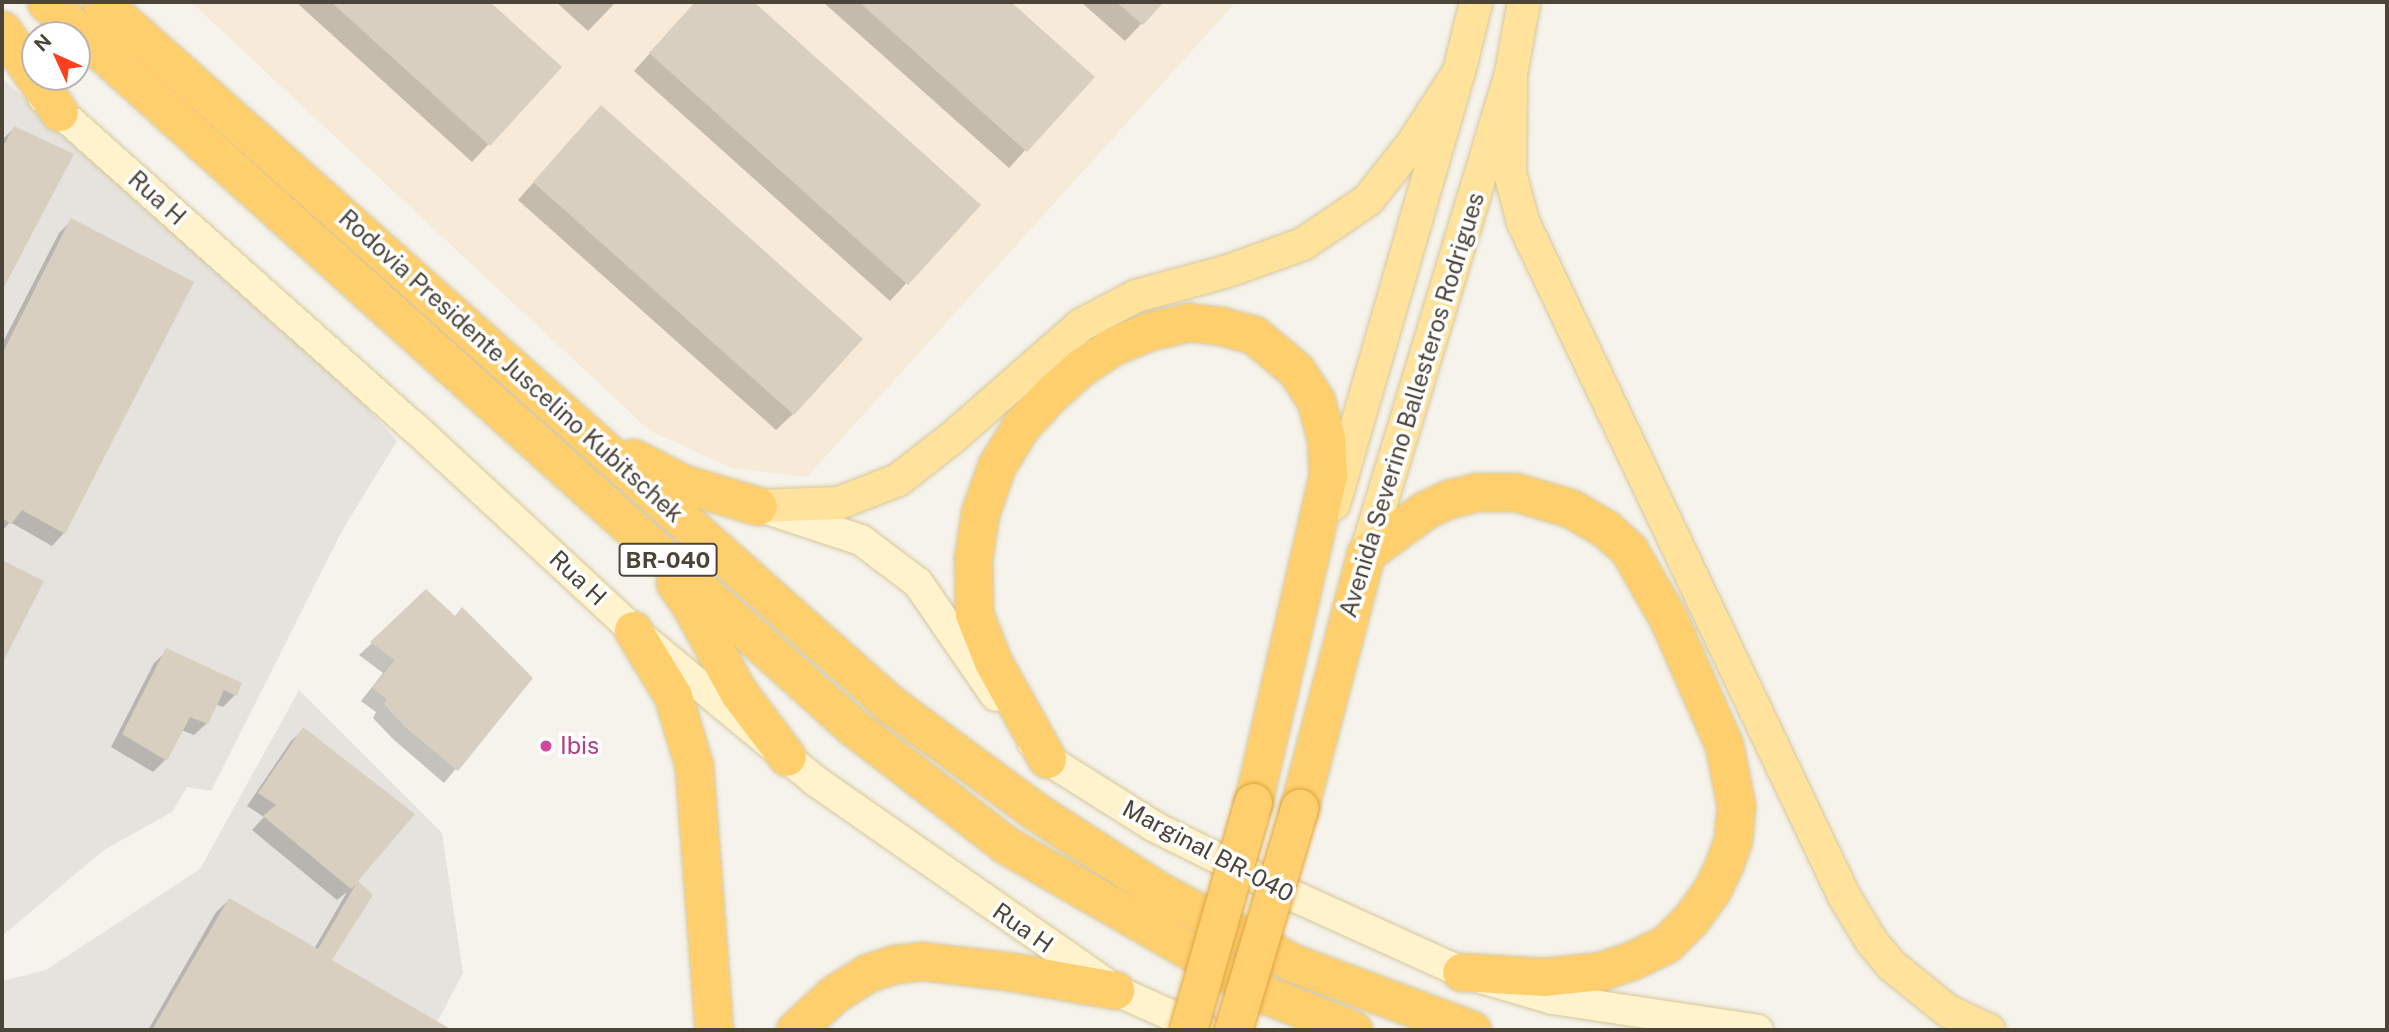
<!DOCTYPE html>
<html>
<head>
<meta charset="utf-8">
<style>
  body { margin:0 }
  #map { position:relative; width:2389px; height:1032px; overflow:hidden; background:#f6f3ec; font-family:"Public Sans",sans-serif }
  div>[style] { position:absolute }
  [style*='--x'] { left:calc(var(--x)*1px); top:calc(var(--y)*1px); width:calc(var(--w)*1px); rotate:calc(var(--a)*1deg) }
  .commercial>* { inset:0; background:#f7ead8 }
  .industrial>* { inset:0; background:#e6e2dd }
  .shadow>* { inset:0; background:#0003 }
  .building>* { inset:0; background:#d8cfc1 }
  .roads { filter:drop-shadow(0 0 2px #d6c79b) drop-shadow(0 0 2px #d6c79b) }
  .secondary>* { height:30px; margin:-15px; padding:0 15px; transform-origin:15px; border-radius:15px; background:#fff3cd }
  .primary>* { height:32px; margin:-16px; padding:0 16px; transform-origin:16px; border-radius:16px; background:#ffe39c }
  .highway>* { height:37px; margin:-18.5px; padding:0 18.5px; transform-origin:18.5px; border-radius:18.5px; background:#ffcf6e }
  .bridges { filter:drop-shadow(0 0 2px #e0a43c) drop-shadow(0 0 2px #e0a43c) }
  .highway-bridge>* { height:37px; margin:-18.5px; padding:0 18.5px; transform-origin:18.5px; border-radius:18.5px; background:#ffcf6e }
  .dots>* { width:19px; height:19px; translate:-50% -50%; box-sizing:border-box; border:4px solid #fff; border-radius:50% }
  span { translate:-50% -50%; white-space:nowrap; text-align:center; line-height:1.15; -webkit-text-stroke:7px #fff; paint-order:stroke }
  .shield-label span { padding:2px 5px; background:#fff; border:2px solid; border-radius:5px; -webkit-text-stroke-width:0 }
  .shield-label { font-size:23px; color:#4b4439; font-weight:700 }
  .street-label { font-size:24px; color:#4b4439 }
  .hotel-label { font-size:24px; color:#b23c85 }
  .left { translate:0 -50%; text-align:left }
  .frame { position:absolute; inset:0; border:4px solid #4b4439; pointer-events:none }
  .north { position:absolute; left:21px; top:21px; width:70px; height:70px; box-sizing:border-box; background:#fff; border:2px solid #b7b4b0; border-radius:50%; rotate:315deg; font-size:19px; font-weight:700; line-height:28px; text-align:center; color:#4b4439 }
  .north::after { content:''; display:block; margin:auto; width:24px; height:32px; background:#fc3f1d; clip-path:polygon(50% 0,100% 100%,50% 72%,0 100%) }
</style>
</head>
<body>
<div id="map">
  <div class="commercial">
    <i style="clip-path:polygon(191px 2px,1236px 2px,807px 477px,732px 468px,650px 431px)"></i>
  </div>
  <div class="industrial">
    <i style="clip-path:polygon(2px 78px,353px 392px,397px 441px,343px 529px,211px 791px,187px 787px,172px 812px,104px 850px,2px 936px)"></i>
    <i style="clip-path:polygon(299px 690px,442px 833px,463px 973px,433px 1030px,2px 1030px,2px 981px,46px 970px,200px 869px)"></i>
  </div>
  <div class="shadow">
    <i style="clip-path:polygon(296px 2px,488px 2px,560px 67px,472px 162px)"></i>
    <i style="clip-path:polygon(556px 2px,616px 2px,588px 31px)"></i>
    <i style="clip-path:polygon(696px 2px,752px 2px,978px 205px,890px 301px,634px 71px)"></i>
    <i style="clip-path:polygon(823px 2px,1008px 2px,1092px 77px,1009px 168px)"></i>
    <i style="clip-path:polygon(1081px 2px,1162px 2px,1125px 41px)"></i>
    <i style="clip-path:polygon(585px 124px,793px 414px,776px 430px,518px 200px)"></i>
    <i style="clip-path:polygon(14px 128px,71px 155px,2px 288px,2px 140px)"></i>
    <i style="clip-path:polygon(71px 221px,64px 533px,52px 546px,10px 522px,2px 531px,2px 344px,59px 233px)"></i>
    <i style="clip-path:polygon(454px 618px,531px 678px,444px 783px,393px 739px,373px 718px,376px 712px,361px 701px,383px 673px,359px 655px,372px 643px)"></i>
    <i style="clip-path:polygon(167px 651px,235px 695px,223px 707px,215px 704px,207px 723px,194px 735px,181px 730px,165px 760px,153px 772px,111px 747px,154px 663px)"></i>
    <i style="clip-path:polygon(304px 729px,355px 881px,370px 896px,330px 960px,438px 1024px,434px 1030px,148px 1030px,216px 912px,229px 900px,314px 949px,347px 892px,337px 900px,252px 830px,264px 817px,247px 806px,291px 741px)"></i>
  </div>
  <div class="building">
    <i style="clip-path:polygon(331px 2px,490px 2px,562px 67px,490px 146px)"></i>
    <i style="clip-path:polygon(695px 2px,754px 2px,981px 205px,908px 285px,649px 53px)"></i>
    <i style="clip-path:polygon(859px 2px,1011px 2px,1095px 77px,1027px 152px)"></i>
    <i style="clip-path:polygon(1116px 2px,1164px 2px,1143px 25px)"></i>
    <i style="clip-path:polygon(601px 105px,863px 339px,794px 415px,533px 182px)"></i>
    <i style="clip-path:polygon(14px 126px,74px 154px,2px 291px,2px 149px)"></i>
    <i style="clip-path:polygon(71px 218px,194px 282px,65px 534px,22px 510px,11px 524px,2px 518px,2px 354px)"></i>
    <i style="clip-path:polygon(2px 560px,44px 581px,2px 664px)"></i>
    <i style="clip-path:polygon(426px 589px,455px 616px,462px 607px,533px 678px,458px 771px,405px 727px,384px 704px,387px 699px,372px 688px,395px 660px,370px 642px)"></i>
    <i style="clip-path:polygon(166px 648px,242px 683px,237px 696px,224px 690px,208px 724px,190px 717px,167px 761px,122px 734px)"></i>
    <i style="clip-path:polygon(303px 727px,415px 814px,358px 881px,373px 895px,332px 960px,452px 1030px,152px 1030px,229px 898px,318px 949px,356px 884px,351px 889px,263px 816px,276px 805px,258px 793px)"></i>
  </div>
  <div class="roads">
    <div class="secondary">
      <i style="--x:43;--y:97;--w:498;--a:41.7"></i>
      <i style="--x:415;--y:428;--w:297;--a:42.8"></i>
      <i style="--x:633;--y:630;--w:239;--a:39.6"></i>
      <i style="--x:817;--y:782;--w:363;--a:34.9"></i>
      <i style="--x:1115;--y:990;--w:98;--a:24.2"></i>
      <i style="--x:764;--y:508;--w:102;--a:18.3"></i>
      <i style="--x:861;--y:540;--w:71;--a:37"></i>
      <i style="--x:918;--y:583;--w:137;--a:55.4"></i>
      <i style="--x:1033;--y:743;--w:21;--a:49"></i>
      <i style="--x:1047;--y:759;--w:128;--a:32.2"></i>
      <i style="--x:1155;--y:827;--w:160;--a:26.4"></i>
      <i style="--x:1298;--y:898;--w:179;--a:24.4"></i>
      <i style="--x:1461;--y:972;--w:96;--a:16.4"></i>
      <i style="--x:1553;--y:999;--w:207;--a:8.6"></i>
    </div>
    <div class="primary">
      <i style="--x:1511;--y:74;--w:99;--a:90.6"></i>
      <i style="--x:1510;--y:173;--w:51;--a:75.1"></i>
      <i style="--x:1523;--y:222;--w:747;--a:64.53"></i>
      <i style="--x:1844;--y:896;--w:54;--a:58.7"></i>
      <i style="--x:1872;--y:942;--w:30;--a:50"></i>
      <i style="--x:1891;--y:965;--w:73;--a:38.9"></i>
      <i style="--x:1948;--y:1011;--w:45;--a:24.9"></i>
      <i style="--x:1334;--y:504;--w:450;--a:-73.9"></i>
      <i style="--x:1459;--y:72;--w:72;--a:-76.3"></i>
      <i style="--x:758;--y:506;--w:81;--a:-2.1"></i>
      <i style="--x:839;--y:503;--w:63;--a:-21.3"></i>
      <i style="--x:898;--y:480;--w:68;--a:-37.9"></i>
      <i style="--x:952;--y:438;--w:171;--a:-41.2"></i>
      <i style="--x:1081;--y:325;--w:62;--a:-27.8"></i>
      <i style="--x:1136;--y:296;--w:95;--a:-15.2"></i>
      <i style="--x:1228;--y:271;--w:80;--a:-19.8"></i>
      <i style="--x:1303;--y:244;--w:78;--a:-34.1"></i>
      <i style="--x:1368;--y:200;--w:73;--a:-51.7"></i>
      <i style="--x:1413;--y:143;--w:85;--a:-57.1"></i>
      <i style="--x:1366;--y:553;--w:500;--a:-73.16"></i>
      <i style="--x:1511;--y:74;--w:73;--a:-79.8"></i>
    </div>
    <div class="highway">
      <i style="--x:46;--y:2;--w:1085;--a:41.94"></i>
      <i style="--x:853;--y:727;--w:193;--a:37.6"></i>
      <i style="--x:1006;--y:845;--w:301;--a:29.9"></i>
      <i style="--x:1267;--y:995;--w:93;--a:22.1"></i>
      <i style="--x:101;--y:2;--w:1056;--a:41.66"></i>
      <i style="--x:890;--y:704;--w:180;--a:36.4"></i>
      <i style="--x:1035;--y:811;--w:145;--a:32.9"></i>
      <i style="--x:1157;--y:890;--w:154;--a:28.2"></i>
      <i style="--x:1293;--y:963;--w:191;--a:20.5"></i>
      <i style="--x:2;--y:30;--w:100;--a:55.2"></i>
      <i style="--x:633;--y:458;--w:57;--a:27"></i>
      <i style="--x:684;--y:484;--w:77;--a:16.6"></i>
      <i style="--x:675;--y:583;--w:28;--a:55"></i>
      <i style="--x:691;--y:606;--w:98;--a:61.3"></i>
      <i style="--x:738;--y:692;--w:81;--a:53"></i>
      <i style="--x:633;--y:630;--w:77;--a:58.8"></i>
      <i style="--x:673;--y:696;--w:73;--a:73.3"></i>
      <i style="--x:694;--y:766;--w:265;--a:85.7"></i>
      <i style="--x:1047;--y:759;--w:111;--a:-119.1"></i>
      <i style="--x:993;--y:662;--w:52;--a:-111.6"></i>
      <i style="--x:974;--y:614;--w:55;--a:-91"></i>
      <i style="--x:973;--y:559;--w:47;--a:-81.3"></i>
      <i style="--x:980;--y:513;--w:51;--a:-70.5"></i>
      <i style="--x:997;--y:465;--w:46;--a:-58.4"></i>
      <i style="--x:1021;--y:426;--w:45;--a:-46.8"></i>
      <i style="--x:1052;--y:393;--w:39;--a:-42"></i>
      <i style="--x:1081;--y:367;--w:40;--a:-32.9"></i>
      <i style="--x:1115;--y:345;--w:38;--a:-22"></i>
      <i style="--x:1150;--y:331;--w:40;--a:-13"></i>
      <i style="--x:1189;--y:322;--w:32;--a:7"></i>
      <i style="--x:1221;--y:326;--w:34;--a:15"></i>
      <i style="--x:1254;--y:335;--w:55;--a:39.8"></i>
      <i style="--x:1296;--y:370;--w:37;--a:57"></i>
      <i style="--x:1316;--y:401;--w:38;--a:75"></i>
      <i style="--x:1326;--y:438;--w:37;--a:87"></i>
      <i style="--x:1328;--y:475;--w:335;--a:102.9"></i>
      <i style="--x:1299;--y:808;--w:264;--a:-75.3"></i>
      <i style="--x:1366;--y:553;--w:73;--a:-36.1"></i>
      <i style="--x:1425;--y:510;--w:26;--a:-25"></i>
      <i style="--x:1449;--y:499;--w:30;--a:-14"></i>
      <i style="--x:1478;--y:492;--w:37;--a:0"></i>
      <i style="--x:1515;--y:492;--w:57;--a:16.2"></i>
      <i style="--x:1570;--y:508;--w:42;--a:30.3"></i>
      <i style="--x:1606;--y:529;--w:31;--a:42"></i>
      <i style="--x:1629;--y:550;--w:78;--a:60.2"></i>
      <i style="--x:1668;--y:618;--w:139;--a:66.2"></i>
      <i style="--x:1724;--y:745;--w:61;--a:78.7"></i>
      <i style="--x:1736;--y:805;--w:35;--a:95"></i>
      <i style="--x:1733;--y:840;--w:27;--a:110"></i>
      <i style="--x:1724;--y:865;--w:28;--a:116"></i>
      <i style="--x:1712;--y:890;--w:36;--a:126"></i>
      <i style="--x:1691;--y:919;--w:35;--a:135"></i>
      <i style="--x:1666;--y:944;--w:37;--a:154"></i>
      <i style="--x:1633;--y:960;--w:34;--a:161"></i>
      <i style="--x:1601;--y:971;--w:57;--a:174"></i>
      <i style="--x:1544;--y:977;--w:83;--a:-176.6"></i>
      <i style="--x:795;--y:1030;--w:53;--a:-42.7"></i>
      <i style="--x:834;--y:994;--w:39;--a:-32"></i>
      <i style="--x:867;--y:973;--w:29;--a:-18"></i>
      <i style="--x:895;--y:964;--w:27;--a:-6"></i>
      <i style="--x:922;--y:961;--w:86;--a:6.7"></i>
      <i style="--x:1007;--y:971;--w:110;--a:10"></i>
    </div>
  </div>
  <div class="bridges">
    <div class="highway-bridge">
      <i style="--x:1188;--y:1030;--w:237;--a:-74.1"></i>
      <i style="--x:1233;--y:1030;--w:232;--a:-73.4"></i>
    </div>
  </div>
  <div class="dots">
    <i style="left:546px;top:746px;background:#d1479c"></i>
  </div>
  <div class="shield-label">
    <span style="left:668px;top:560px">BR-040</span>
  </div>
  <div class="street-label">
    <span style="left:157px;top:198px;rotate:42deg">Rua H</span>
    <span style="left:511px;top:366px;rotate:42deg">Rodovia Presidente Juscelino Kubitschek</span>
    <span style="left:1412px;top:405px;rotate:-73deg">Avenida Severino Ballesteros Rodrigues</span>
    <span style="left:578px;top:578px;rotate:43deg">Rua H</span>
    <span style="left:1208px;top:851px;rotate:28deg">Marginal BR-040</span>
    <span style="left:1023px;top:928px;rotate:35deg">Rua H</span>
  </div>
  <div class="hotel-label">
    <span class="left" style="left:560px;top:746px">Ibis</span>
  </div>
  <div class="frame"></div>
  <div class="north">N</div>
</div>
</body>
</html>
